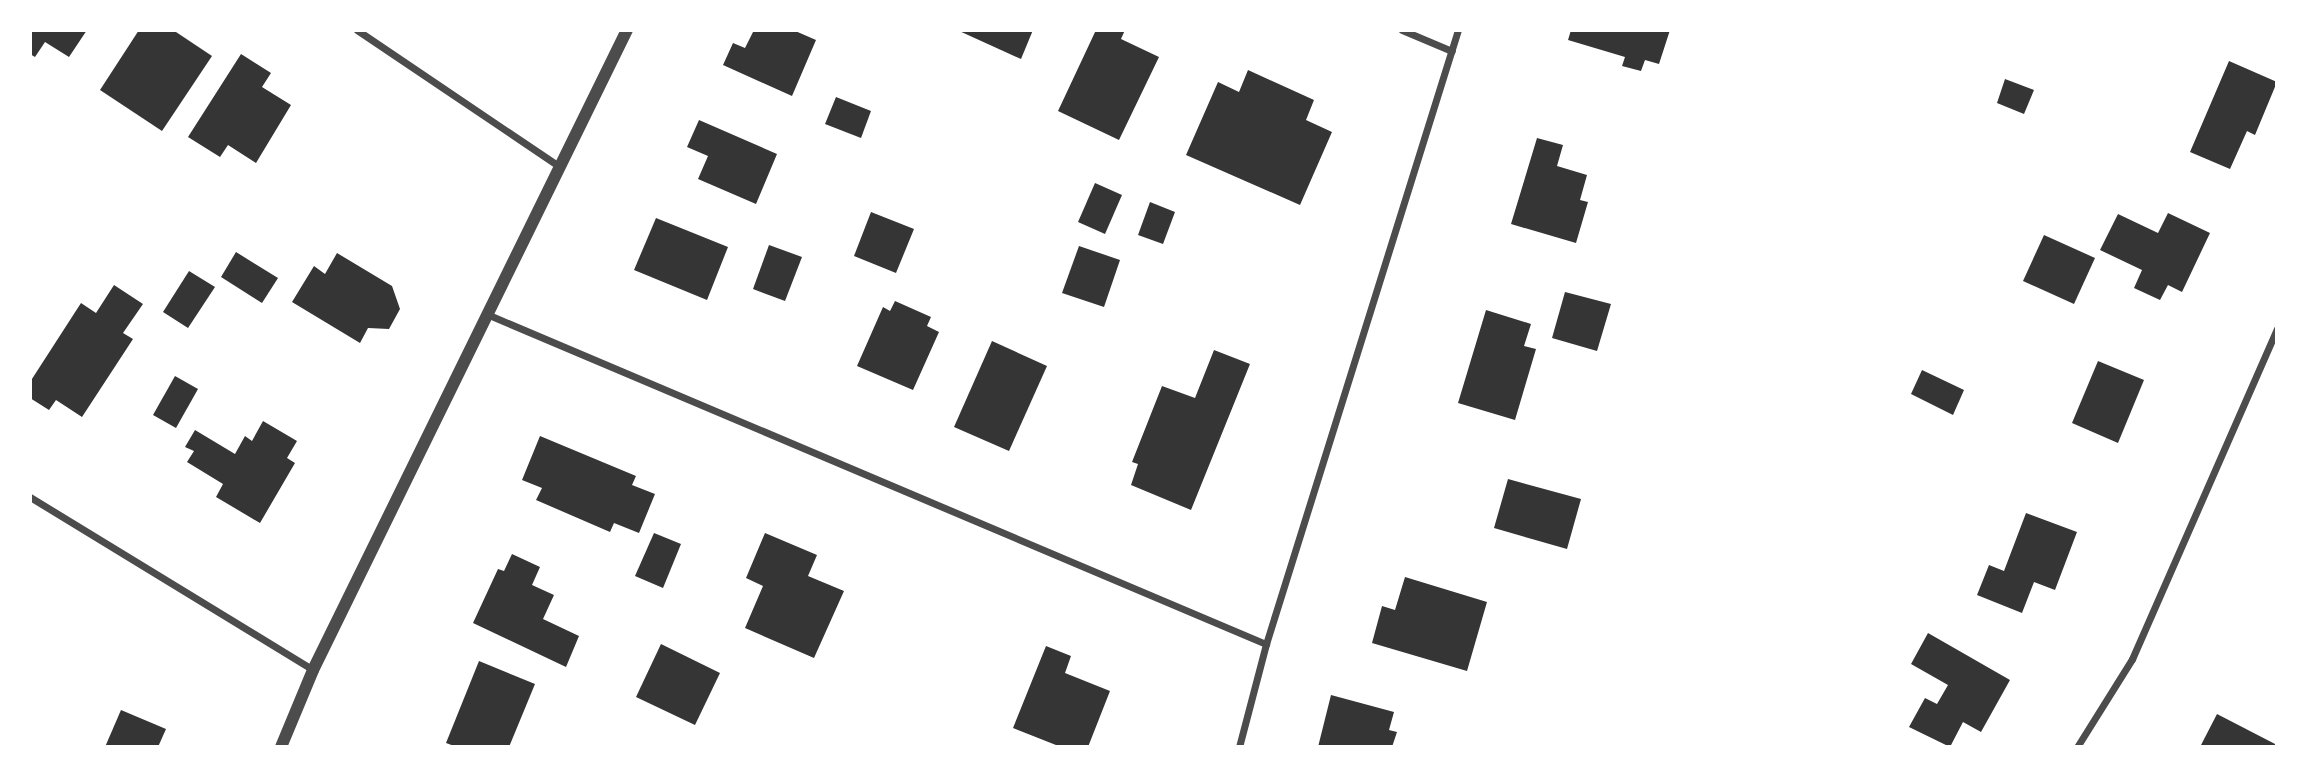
<!DOCTYPE html>
<html>
<head>
<meta charset="utf-8">
<style>
  body { margin:0 }
  #map { position:relative; width:2307px; height:777px; overflow:hidden; background:#fff; font-family:"Archivo Narrow",sans-serif }
  div>[style] { position:absolute }
  [style*='--x'] { left:calc(var(--x)*1px); top:calc(var(--y)*1px); width:calc(var(--w)*1px); rotate:calc(var(--a)*1deg) }
  .building>* { inset:0; background:#353535 }
  .minor>* { height:7px; margin:-3.5px; padding:0 3.5px; transform-origin:3.5px; border-radius:3.5px; background:#4c4c4c }
  .tertiary>* { height:12px; margin:-6px; padding:0 6px; transform-origin:6px; border-radius:6px; background:#4c4c4c }
  span { translate:-50% -50%; white-space:nowrap; text-align:center; line-height:1.15; -webkit-text-stroke:7px #fff; paint-order:stroke }
  .frame { position:absolute; inset:0; border:32px solid #fff; pointer-events:none }
</style>
</head>
<body>
<div id="map">
  <div class="building">
    <i style="clip-path:polygon(30px 30px,87px 30px,69px 57px,45px 42px,35px 57px,30px 54px)"></i>
    <i style="clip-path:polygon(139px 30px,173px 30px,212px 56px,162px 131px,100px 90px)"></i>
    <i style="clip-path:polygon(754px 30px,793px 30px,816px 40px,792px 96px,723px 65px,733px 43px,745px 48px)"></i>
    <i style="clip-path:polygon(957px 30px,1033px 30px,1021px 59px)"></i>
    <i style="clip-path:polygon(1096px 30px,1125px 30px,1121px 39px,1159px 57px,1119px 140px,1058px 111px)"></i>
    <i style="clip-path:polygon(1571px 30px,1670px 30px,1659px 64px,1645px 60px,1641px 71px,1622px 66px,1625px 57px,1568px 40px)"></i>
    <i style="clip-path:polygon(241px 54px,271px 73px,262px 87px,291px 105px,256px 163px,228px 145px,220px 157px,188px 137px)"></i>
    <i style="clip-path:polygon(2229px 61px,2277px 82px,2255px 135px,2247px 131px,2230px 169px,2190px 152px)"></i>
    <i style="clip-path:polygon(1248px 70px,1314px 100px,1306px 120px,1332px 132px,1300px 205px,1186px 155px,1218px 82px,1239px 92px)"></i>
    <i style="clip-path:polygon(2005px 79px,2034px 90px,2024px 114px,1997px 103px)"></i>
    <i style="clip-path:polygon(836px 97px,871px 111px,861px 138px,825px 124px)"></i>
    <i style="clip-path:polygon(699px 120px,777px 154px,756px 204px,698px 179px,708px 156px,687px 147px)"></i>
    <i style="clip-path:polygon(1537px 138px,1563px 145px,1557px 166px,1587px 175px,1580px 200px,1588px 202px,1576px 243px,1511px 224px)"></i>
    <i style="clip-path:polygon(1095px 183px,1122px 195px,1105px 234px,1078px 222px)"></i>
    <i style="clip-path:polygon(1150px 202px,1175px 212px,1163px 244px,1138px 235px)"></i>
    <i style="clip-path:polygon(871px 212px,914px 229px,896px 273px,854px 256px)"></i>
    <i style="clip-path:polygon(2168px 213px,2210px 233px,2182px 292px,2168px 285px,2160px 300px,2134px 288px,2142px 270px,2100px 250px,2118px 214px,2158px 233px)"></i>
    <i style="clip-path:polygon(656px 218px,728px 247px,707px 300px,634px 270px)"></i>
    <i style="clip-path:polygon(2044px 235px,2095px 258px,2074px 304px,2023px 281px)"></i>
    <i style="clip-path:polygon(769px 245px,802px 257px,785px 301px,753px 289px)"></i>
    <i style="clip-path:polygon(1079px 246px,1120px 260px,1104px 307px,1062px 293px)"></i>
    <i style="clip-path:polygon(236px 252px,278px 278px,262px 303px,221px 277px)"></i>
    <i style="clip-path:polygon(337px 253px,392px 286px,400px 309px,389px 329px,368px 328px,360px 343px,292px 302px,314px 266px,325px 274px)"></i>
    <i style="clip-path:polygon(189px 271px,215px 287px,188px 328px,163px 312px)"></i>
    <i style="clip-path:polygon(114px 285px,143px 304px,123px 333px,133px 339px,82px 417px,56px 400px,49px 410px,30px 398px,30px 382px,81px 303px,96px 313px)"></i>
    <i style="clip-path:polygon(1565px 292px,1611px 304px,1597px 351px,1552px 338px)"></i>
    <i style="clip-path:polygon(895px 301px,931px 317px,927px 326px,939px 332px,913px 390px,857px 366px,883px 307px,890px 311px)"></i>
    <i style="clip-path:polygon(1486px 310px,1531px 324px,1524px 346px,1536px 349px,1515px 420px,1458px 403px)"></i>
    <i style="clip-path:polygon(992px 341px,1047px 366px,1009px 451px,954px 427px)"></i>
    <i style="clip-path:polygon(1214px 350px,1250px 364px,1191px 510px,1131px 485px,1138px 464px,1132px 462px,1162px 386px,1195px 398px)"></i>
    <i style="clip-path:polygon(2098px 361px,2144px 380px,2118px 443px,2072px 423px)"></i>
    <i style="clip-path:polygon(1922px 370px,1964px 390px,1953px 415px,1911px 394px)"></i>
    <i style="clip-path:polygon(175px 376px,198px 389px,176px 428px,153px 415px)"></i>
    <i style="clip-path:polygon(263px 421px,297px 441px,287px 458px,295px 463px,260px 523px,216px 497px,223px 484px,187px 462px,194px 451px,185px 447px,195px 430px,235px 454px,245px 436px,252px 441px)"></i>
    <i style="clip-path:polygon(540px 436px,636px 476px,632px 485px,655px 494px,639px 533px,614px 523px,610px 532px,536px 500px,542px 488px,522px 480px)"></i>
    <i style="clip-path:polygon(1508px 479px,1581px 499px,1567px 549px,1494px 528px)"></i>
    <i style="clip-path:polygon(2026px 513px,2077px 532px,2055px 590px,2034px 582px,2022px 613px,1977px 595px,1989px 565px,2004px 571px)"></i>
    <i style="clip-path:polygon(654px 533px,681px 544px,663px 588px,635px 576px)"></i>
    <i style="clip-path:polygon(765px 533px,817px 555px,808px 576px,844px 591px,814px 658px,745px 628px,763px 586px,746px 578px)"></i>
    <i style="clip-path:polygon(512px 554px,540px 567px,532px 585px,554px 595px,543px 619px,579px 636px,566px 667px,473px 623px,498px 569px,504px 571px)"></i>
    <i style="clip-path:polygon(1405px 577px,1487px 602px,1467px 671px,1372px 643px,1382px 606px,1395px 610px)"></i>
    <i style="clip-path:polygon(1928px 633px,2010px 680px,1981px 732px,1963px 722px,1950px 747px,1909px 727px,1925px 698px,1937px 704px,1948px 685px,1911px 664px)"></i>
    <i style="clip-path:polygon(661px 644px,720px 673px,695px 725px,636px 697px)"></i>
    <i style="clip-path:polygon(1046px 646px,1071px 656px,1065px 673px,1110px 691px,1088px 747px,1061px 747px,1013px 728px)"></i>
    <i style="clip-path:polygon(479px 661px,535px 684px,509px 747px,457px 747px,446px 743px)"></i>
    <i style="clip-path:polygon(1331px 695px,1394px 712px,1389px 730px,1397px 732px,1392px 747px,1318px 747px)"></i>
    <i style="clip-path:polygon(121px 710px,166px 729px,158px 747px,105px 747px)"></i>
    <i style="clip-path:polygon(2217px 714px,2277px 745px,2277px 747px,2200px 747px)"></i>
  </div>
  <div class="minor">
    <i style="--x:357;--y:30;--w:245;--a:34"></i>
    <i style="--x:1402;--y:30;--w:54;--a:22.8"></i>
    <i style="--x:489;--y:315;--w:844;--a:22.95"></i>
    <i style="--x:30;--y:497;--w:332;--a:31.4"></i>
    <i style="--x:1239;--y:747;--w:106;--a:-75.3"></i>
    <i style="--x:1266;--y:644;--w:643;--a:-72.64"></i>
    <i style="--x:2077;--y:747;--w:104;--a:-58"></i>
    <i style="--x:2132;--y:659;--w:361;--a:-66.3"></i>
  </div>
  <div class="tertiary">
    <i style="--x:281;--y:747;--w:83;--a:-67.4"></i>
    <i style="--x:313;--y:670;--w:713;--a:-63.87"></i>
  </div>
  <div class="frame"></div>
</div>
</body>
</html>
